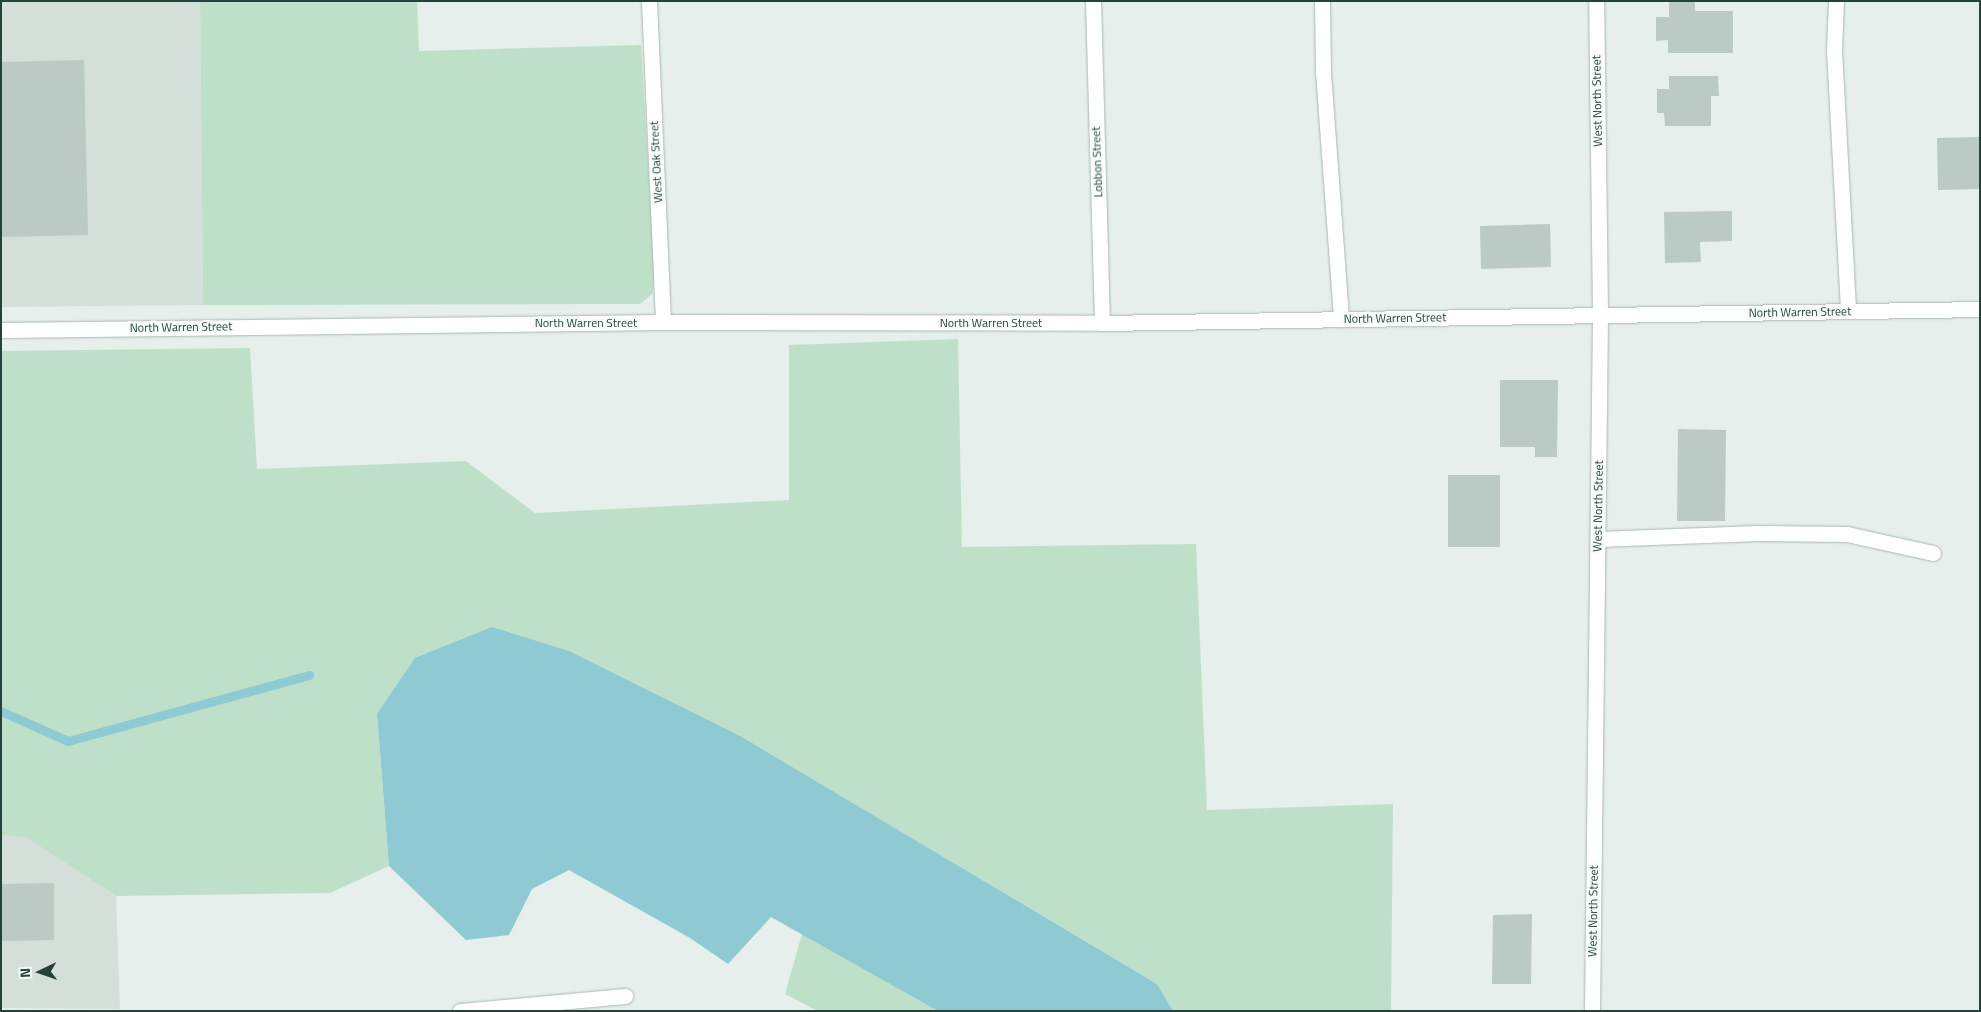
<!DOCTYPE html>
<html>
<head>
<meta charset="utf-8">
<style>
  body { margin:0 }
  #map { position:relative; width:1981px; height:1012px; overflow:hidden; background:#e6efeb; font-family:"Titillium Web",sans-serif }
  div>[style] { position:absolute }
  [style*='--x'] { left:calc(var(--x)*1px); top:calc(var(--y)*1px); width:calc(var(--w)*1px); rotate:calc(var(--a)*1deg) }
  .built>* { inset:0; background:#d4dfda }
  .green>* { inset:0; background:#bfe0c8 }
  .water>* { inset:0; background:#8ec9d4 }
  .stream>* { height:9px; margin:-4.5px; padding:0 4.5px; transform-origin:4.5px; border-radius:4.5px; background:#8ec9d4 }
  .building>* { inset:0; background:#bbcac4 }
  .roads { filter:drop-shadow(0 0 1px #a8b8b2) drop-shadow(0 0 1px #a8b8b2) }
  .minor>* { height:15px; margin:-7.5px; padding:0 7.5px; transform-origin:7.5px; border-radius:7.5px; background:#fff }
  span { translate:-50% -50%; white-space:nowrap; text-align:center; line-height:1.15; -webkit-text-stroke:4.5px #f7fbf9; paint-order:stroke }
  .street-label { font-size:12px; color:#24423a }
  .frame { position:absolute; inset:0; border:2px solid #24423a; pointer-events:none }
  .north { position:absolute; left:15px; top:947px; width:50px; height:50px; -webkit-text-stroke:4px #f7fbf9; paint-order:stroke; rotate:267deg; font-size:14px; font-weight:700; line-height:20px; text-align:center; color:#24423a }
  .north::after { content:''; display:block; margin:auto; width:18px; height:22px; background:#24423a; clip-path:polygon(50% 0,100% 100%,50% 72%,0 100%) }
</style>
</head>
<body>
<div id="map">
  <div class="built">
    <i style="clip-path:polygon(1px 1px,200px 1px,203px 305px,1px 307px)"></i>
    <i style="clip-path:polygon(1px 835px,25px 836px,116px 896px,120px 1009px,1px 1008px)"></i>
  </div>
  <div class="green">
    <i style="clip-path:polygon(200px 1px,417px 1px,419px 51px,641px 45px,655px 279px,652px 294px,640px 304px,203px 305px)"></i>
    <i style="clip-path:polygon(958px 339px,962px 547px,1196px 544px,1207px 810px,1393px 804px,1391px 1011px,1173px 1011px,1157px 984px,742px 737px,377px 714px,389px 866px,330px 893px,116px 896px,26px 837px,1px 835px,1px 351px,250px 348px,257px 469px,466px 461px,535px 513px,789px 500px,789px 345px)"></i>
    <i style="clip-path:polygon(802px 934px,828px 948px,938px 1011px,818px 1011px,785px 994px)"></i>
  </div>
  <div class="water">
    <i style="clip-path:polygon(492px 627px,569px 651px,742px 737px,1157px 984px,1173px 1011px,938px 1011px,771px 917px,728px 964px,690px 938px,569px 870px,532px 889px,509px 935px,466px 940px,389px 866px,377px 714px,415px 658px)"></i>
  </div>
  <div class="stream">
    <i style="--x:1;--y:711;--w:73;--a:24.1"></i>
    <i style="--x:68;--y:741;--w:250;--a:-15.3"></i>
  </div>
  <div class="building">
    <i style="clip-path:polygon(1669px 1px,1695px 1px,1695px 11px,1733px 11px,1733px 53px,1668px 53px,1668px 40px,1656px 41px,1656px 17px,1669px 17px)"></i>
    <i style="clip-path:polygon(84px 60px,88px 235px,1px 237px,1px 62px)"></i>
    <i style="clip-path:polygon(1669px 76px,1718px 76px,1719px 96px,1711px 96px,1711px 126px,1665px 126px,1664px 113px,1657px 113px,1657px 89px,1669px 89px)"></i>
    <i style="clip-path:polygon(1980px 137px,1980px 189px,1938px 190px,1937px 138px)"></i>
    <i style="clip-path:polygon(1732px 211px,1732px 241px,1700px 242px,1701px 262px,1665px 263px,1664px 212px)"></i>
    <i style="clip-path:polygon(1550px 224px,1551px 267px,1481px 269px,1480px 226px)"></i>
    <i style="clip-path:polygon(1500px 380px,1558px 380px,1557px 457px,1535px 457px,1535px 447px,1500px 447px)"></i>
    <i style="clip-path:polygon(1678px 429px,1726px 430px,1725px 521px,1677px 521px)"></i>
    <i style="clip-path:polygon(1448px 475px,1500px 475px,1500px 547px,1448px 547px)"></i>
    <i style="clip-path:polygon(54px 883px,54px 940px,1px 941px,1px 884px)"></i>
    <i style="clip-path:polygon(1532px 914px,1531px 984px,1492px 984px,1493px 915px)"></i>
  </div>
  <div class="roads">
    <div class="minor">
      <i style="--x:649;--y:1;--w:321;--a:87.5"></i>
      <i style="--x:1093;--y:1;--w:322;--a:88.4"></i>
      <i style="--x:1322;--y:1;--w:71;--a:89.2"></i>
      <i style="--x:1323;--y:72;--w:248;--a:85.8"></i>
      <i style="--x:1836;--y:1;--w:49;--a:92.3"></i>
      <i style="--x:1834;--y:50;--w:261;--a:86.9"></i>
      <i style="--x:1;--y:330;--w:662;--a:-0.69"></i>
      <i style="--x:663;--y:322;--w:439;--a:0.1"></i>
      <i style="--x:1102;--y:323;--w:878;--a:-0.91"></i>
      <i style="--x:1598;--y:539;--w:159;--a:-2.2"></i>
      <i style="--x:1757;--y:533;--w:90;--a:0.6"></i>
      <i style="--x:1847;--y:534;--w:88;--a:12.5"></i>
      <i style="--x:460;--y:1011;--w:166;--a:-5.2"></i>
      <i style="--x:1592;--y:1011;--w:697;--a:-89.34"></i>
      <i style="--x:1600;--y:314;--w:313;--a:-90.7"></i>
    </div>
  </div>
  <div class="street-label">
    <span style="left:1597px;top:101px;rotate:-91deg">West North Street</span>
    <span style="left:656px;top:162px;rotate:-93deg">West Oak Street</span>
    <span style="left:1097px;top:162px;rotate:-92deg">Lobbon Street</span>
    <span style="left:1800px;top:312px;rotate:-1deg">North Warren Street</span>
    <span style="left:1395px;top:318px;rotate:-1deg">North Warren Street</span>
    <span style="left:586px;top:323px">North Warren Street</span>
    <span style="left:991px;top:323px">North Warren Street</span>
    <span style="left:181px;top:327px;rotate:-1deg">North Warren Street</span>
    <span style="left:1598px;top:506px;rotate:-89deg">West North Street</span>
    <span style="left:1593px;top:911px;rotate:-89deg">West North Street</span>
  </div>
  <div class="frame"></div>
  <div class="north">N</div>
</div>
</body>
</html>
